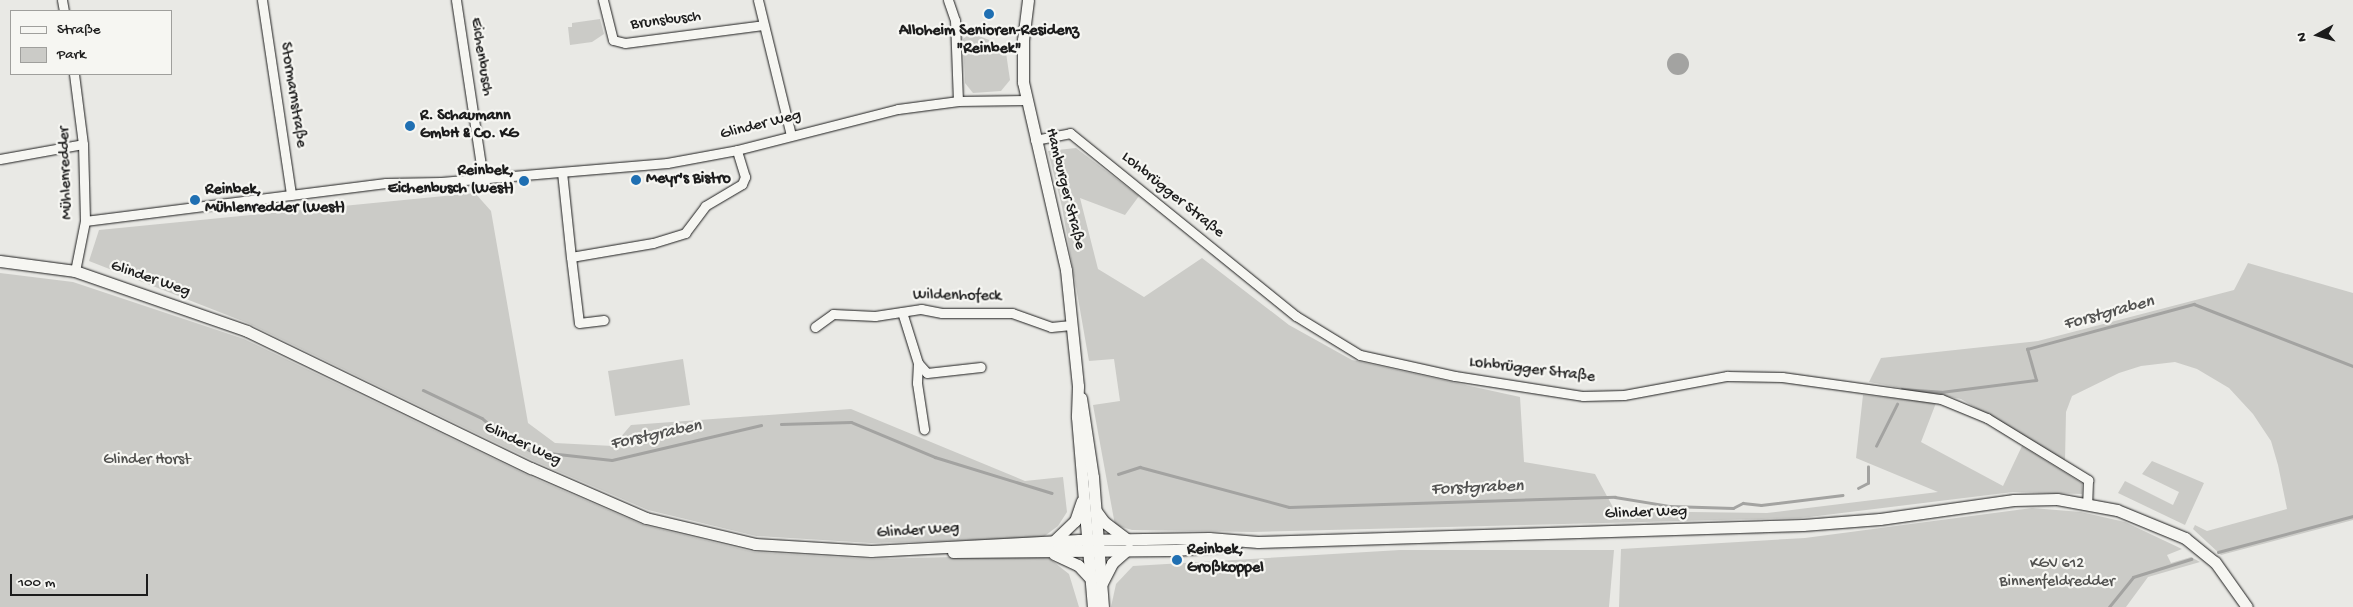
<!DOCTYPE html>
<html>
<head>
<meta charset="utf-8">
<style>
  body { margin:0 }
  #map { position:relative; width:2353px; height:607px; overflow:hidden; background:#e9e9e5; font-family:"Gochi Hand",sans-serif }
  div>[style] { position:absolute }
  [style*='--x'] { left:calc(var(--x)*1px); top:calc(var(--y)*1px); width:calc(var(--w)*1px); rotate:calc(var(--a)*1deg) }
  .green>* { inset:0; background:#cbcbc7 }
  .water>* { inset:0; background:#a3a3a1 }
  .round { border-radius:50% }
  .stream>* { height:2.5px; margin:-1.25px; padding:0 1.25px; transform-origin:1.25px; border-radius:1.25px; background:#a3a3a1 }
  .roads { filter:drop-shadow(0 0 1px #1c1c1c) drop-shadow(0 0 1px #1c1c1c) }
  .minor>* { height:9px; margin:-4.5px; padding:0 4.5px; transform-origin:4.5px; border-radius:4.5px; background:#f6f6f2 }
  .major>* { height:11px; margin:-5.5px; padding:0 5.5px; transform-origin:5.5px; border-radius:5.5px; background:#f6f6f2 }
  .dots>* { width:14px; height:14px; translate:-50% -50%; box-sizing:border-box; border:2px solid #f6f6f2; border-radius:50% }
  span { translate:-50% -50%; white-space:nowrap; text-align:center; line-height:1.15; -webkit-text-stroke:4.5px #f6f6f2; paint-order:stroke }
  .street-label { font-size:16px; color:#1c1c1c }
  .poi-label { font-size:16px; color:#1c1c1c; font-weight:700 }
  .left { translate:0 -50%; text-align:left }
  .right { translate:-100% -50%; text-align:right }
  .park-label { font-size:16px; color:#51514f }
  .water-label { font-size:18px; color:#525251; font-style:italic }
  .legend { position:absolute; left:10px; top:10px; width:162px; height:65px; box-sizing:border-box; background:#f6f6f2; border:1px solid #9f9f9c; margin:0; padding:6px 9px; list-style:none; font-size:15px; color:#1c1c1c }
  .legend li { display:flex; align-items:center; gap:10px; height:25px }
  .legend b { width:25px; border:1px solid #9f9f9c }
  .north { position:absolute; left:2293px; top:10px; width:50px; height:50px; -webkit-text-stroke:4px #f6f6f2; paint-order:stroke; rotate:263deg; font-size:14px; font-weight:700; line-height:20px; text-align:center; color:#1c1c1c }
  .north::after { content:''; display:block; margin:auto; width:18px; height:22px; background:#1c1c1c; clip-path:polygon(50% 0,100% 100%,50% 72%,0 100%) }
  .scale { position:absolute; left:10px; top:574px; width:138px; height:22px; box-sizing:border-box; border:2px solid #1c1c1c; border-top:0; padding-left:6px; font-size:15px; line-height:18px; white-space:nowrap; color:#1c1c1c; -webkit-text-stroke:4px #f6f6f2; paint-order:stroke }
</style>
</head>
<body>
<div id="map">
  <div class="green">
    <i style="clip-path:polygon(600px 19px,604px 34px,592px 42px,570px 45px,568px 27px,572px 27px,572px 23px)"></i>
    <i style="clip-path:polygon(971px 33px,1005px 46px,1010px 80px,1001px 91px,973px 93px,965px 83px,963px 39px)"></i>
    <i style="clip-path:polygon(1076px 148px,1139px 196px,1125px 215px,1080px 198px,1098px 269px,1144px 297px,1202px 258px,1289px 325px,1352px 360px,1520px 397px,1524px 462px,1595px 474px,1615px 511px,1767px 513px,1938px 492px,1856px 458px,1863px 395px,1936px 403px,1921px 442px,2003px 486px,2022px 446px,2082px 483px,2082px 494px,2013px 492px,1801px 518px,1253px 532px,1132px 530px,1115px 525px,1093px 405px,1120px 401px,1114px 359px,1089px 361px,1062px 207px,1048px 151px)"></i>
    <i style="clip-path:polygon(475px 193px,491px 211px,528px 423px,555px 443px,613px 446px,631px 425px,851px 409px,1025px 481px,1063px 477px,1067px 512px,1058px 526px,1042px 538px,871px 543px,756px 536px,648px 510px,534px 461px,250px 324px,89px 261px,99px 230px)"></i>
    <i style="clip-path:polygon(2248px 263px,2353px 293px,2353px 520px,2221px 555px,2193px 529px,2195px 525px,2207px 531px,2287px 509px,2278px 465px,2271px 441px,2253px 414px,2229px 388px,2197px 369px,2175px 362px,2141px 366px,2119px 373px,2072px 396px,2066px 412px,2065px 461px,1961px 399px,1869px 382px,1881px 358px,2038px 341px,2234px 290px)"></i>
    <i style="clip-path:polygon(0 273px,73px 282px,244px 339px,527px 475px,643px 525px,754px 552px,870px 559px,1045px 555px,1069px 574px,1079px 607px,0 607px)"></i>
    <i style="clip-path:polygon(683px 359px,690px 405px,615px 416px,608px 371px)"></i>
    <i style="clip-path:polygon(2152px 461px,2204px 483px,2185px 525px,2118px 493px,2125px 481px,2173px 505px,2179px 492px,2142px 474px)"></i>
    <i style="clip-path:polygon(2032px 508px,2081px 512px,2125px 522px,2182px 549px,2167px 555px,2171px 563px,2191px 557px,2200px 562px,2148px 577px,2126px 607px,1619px 607px,1621px 549px,1805px 538px)"></i>
    <i style="clip-path:polygon(1400px 550px,1614px 550px,1609px 607px,1111px 607px,1116px 584px,1133px 566px)"></i>
  </div>
  <div class="water">
    <i class="round" style="left:1667px;top:53px;width:22px;height:22px"></i>
  </div>
  <div class="stream">
    <i style="--x:1902;--y:389;--w:39;--a:4"></i>
    <i style="--x:1941;--y:392;--w:96;--a:-7.2"></i>
    <i style="--x:2036;--y:380;--w:32;--a:-106"></i>
    <i style="--x:2027;--y:349;--w:173;--a:-15.1"></i>
    <i style="--x:2194;--y:304;--w:171;--a:21.3"></i>
    <i style="--x:423;--y:390;--w:65;--a:25.4"></i>
    <i style="--x:482;--y:418;--w:28;--a:41"></i>
    <i style="--x:503;--y:436;--w:32;--a:28"></i>
    <i style="--x:531;--y:451;--w:81;--a:6.3"></i>
    <i style="--x:612;--y:460;--w:153;--a:-13.2"></i>
    <i style="--x:781;--y:424;--w:70;--a:-1.6"></i>
    <i style="--x:851;--y:422;--w:91;--a:22.6"></i>
    <i style="--x:935;--y:457;--w:122;--a:17.1"></i>
    <i style="--x:1876;--y:446;--w:47;--a:-63.4"></i>
    <i style="--x:1118;--y:474;--w:23;--a:-18"></i>
    <i style="--x:1140;--y:467;--w:154;--a:15"></i>
    <i style="--x:1289;--y:507;--w:326;--a:-1.8"></i>
    <i style="--x:1615;--y:497;--w:56;--a:9.3"></i>
    <i style="--x:1670;--y:506;--w:63;--a:1.8"></i>
    <i style="--x:1733;--y:508;--w:11;--a:-27"></i>
    <i style="--x:1743;--y:503;--w:18;--a:6"></i>
    <i style="--x:1761;--y:505;--w:82;--a:-7"></i>
    <i style="--x:1858;--y:488;--w:11;--a:-27"></i>
    <i style="--x:1868;--y:483;--w:16;--a:-90"></i>
    <i style="--x:2218;--y:552;--w:140;--a:-14.9"></i>
    <i style="--x:2109;--y:607;--w:38;--a:-51"></i>
    <i style="--x:2133;--y:577;--w:61;--a:-17.2"></i>
  </div>
  <div class="roads">
    <div class="minor">
      <i style="--x:62;--y:0;--w:11;--a:80"></i>
      <i style="--x:262;--y:0;--w:197;--a:81.5"></i>
      <i style="--x:456;--y:0;--w:181;--a:81.4"></i>
      <i style="--x:603;--y:0;--w:41;--a:76"></i>
      <i style="--x:613;--y:40;--w:12;--a:14"></i>
      <i style="--x:625;--y:43;--w:139;--a:-7.4"></i>
      <i style="--x:758;--y:0;--w:139;--a:76.3"></i>
      <i style="--x:948;--y:0;--w:21;--a:71"></i>
      <i style="--x:955;--y:20;--w:81;--a:87.9"></i>
      <i style="--x:74;--y:74;--w:71;--a:82.7"></i>
      <i style="--x:83;--y:144;--w:77;--a:88.5"></i>
      <i style="--x:85;--y:221;--w:51;--a:101.3"></i>
      <i style="--x:1035;--y:140;--w:36;--a:-11"></i>
      <i style="--x:1070;--y:133;--w:291;--a:39"></i>
      <i style="--x:1296;--y:316;--w:75;--a:31.4"></i>
      <i style="--x:1360;--y:355;--w:97;--a:12.5"></i>
      <i style="--x:1455;--y:376;--w:130;--a:8.9"></i>
      <i style="--x:1583;--y:396;--w:41;--a:-1.4"></i>
      <i style="--x:1624;--y:395;--w:105;--a:-10.5"></i>
      <i style="--x:1727;--y:376;--w:55;--a:1"></i>
      <i style="--x:1782;--y:377;--w:161;--a:7.9"></i>
      <i style="--x:1941;--y:399;--w:50;--a:22.4"></i>
      <i style="--x:1987;--y:418;--w:119;--a:31.5"></i>
      <i style="--x:2088;--y:480;--w:23;--a:92"></i>
      <i style="--x:0;--y:159;--w:84;--a:-10.2"></i>
      <i style="--x:562;--y:172;--w:85;--a:84"></i>
      <i style="--x:571;--y:257;--w:83;--a:-9.7"></i>
      <i style="--x:653;--y:243;--w:34;--a:-17"></i>
      <i style="--x:685;--y:233;--w:34;--a:-53"></i>
      <i style="--x:705;--y:206;--w:43;--a:-30.7"></i>
      <i style="--x:742;--y:184;--w:8;--a:-67"></i>
      <i style="--x:745;--y:177;--w:28;--a:-107"></i>
      <i style="--x:85;--y:221;--w:303;--a:-7.2"></i>
      <i style="--x:386;--y:183;--w:55;--a:-1"></i>
      <i style="--x:441;--y:182;--w:227;--a:-4.8"></i>
      <i style="--x:667;--y:163;--w:71;--a:-10.5"></i>
      <i style="--x:737;--y:150;--w:166;--a:-14.3"></i>
      <i style="--x:898;--y:109;--w:61;--a:-7.6"></i>
      <i style="--x:958;--y:101;--w:68;--a:-0.8"></i>
      <i style="--x:571;--y:257;--w:66;--a:83.1"></i>
      <i style="--x:579;--y:323;--w:25;--a:-7"></i>
      <i style="--x:902;--y:312;--w:53;--a:72.6"></i>
      <i style="--x:918;--y:363;--w:20;--a:93"></i>
      <i style="--x:917;--y:383;--w:47;--a:81.3"></i>
      <i style="--x:815;--y:327;--w:22;--a:-36"></i>
      <i style="--x:833;--y:314;--w:42;--a:2.7"></i>
      <i style="--x:875;--y:316;--w:47;--a:-8.7"></i>
      <i style="--x:921;--y:309;--w:21;--a:11"></i>
      <i style="--x:942;--y:313;--w:70;--a:0"></i>
      <i style="--x:1012;--y:313;--w:41;--a:19.7"></i>
      <i style="--x:1051;--y:327;--w:20;--a:-6"></i>
      <i style="--x:918;--y:363;--w:13;--a:48"></i>
      <i style="--x:927;--y:373;--w:54;--a:-6.3"></i>
    </div>
    <div class="major">
      <i style="--x:1028;--y:0;--w:40;--a:97.1"></i>
      <i style="--x:1023;--y:40;--w:42;--a:90"></i>
      <i style="--x:1023;--y:82;--w:193;--a:77.1"></i>
      <i style="--x:1066;--y:270;--w:117;--a:84.1"></i>
      <i style="--x:1078;--y:386;--w:31;--a:92"></i>
      <i style="--x:1077;--y:417;--w:191;--a:85.2"></i>
      <i style="--x:0;--y:261;--w:76;--a:7.6"></i>
      <i style="--x:75;--y:271;--w:182;--a:19.2"></i>
      <i style="--x:247;--y:331;--w:315;--a:25.8"></i>
      <i style="--x:531;--y:468;--w:125;--a:23.5"></i>
      <i style="--x:646;--y:518;--w:112;--a:13.4"></i>
      <i style="--x:755;--y:544;--w:116;--a:3.5"></i>
      <i style="--x:871;--y:551;--w:208;--a:-3"></i>
      <i style="--x:1079;--y:540;--w:130;--a:-0.9"></i>
      <i style="--x:1209;--y:538;--w:49;--a:4.7"></i>
      <i style="--x:1258;--y:542;--w:545;--a:-1.79"></i>
      <i style="--x:1803;--y:525;--w:77;--a:-4.5"></i>
      <i style="--x:1880;--y:519;--w:135;--a:-8.1"></i>
      <i style="--x:2014;--y:500;--w:43;--a:-1.3"></i>
      <i style="--x:2057;--y:499;--w:61;--a:10.4"></i>
      <i style="--x:2117;--y:510;--w:74;--a:22.4"></i>
      <i style="--x:2185;--y:538;--w:38;--a:39"></i>
      <i style="--x:2215;--y:562;--w:55;--a:54.6"></i>
      <i style="--x:1081;--y:398;--w:80;--a:81.4"></i>
      <i style="--x:1093;--y:477;--w:130;--a:85.6"></i>
      <i style="--x:1096;--y:511;--w:14;--a:54"></i>
      <i style="--x:1104;--y:522;--w:31;--a:37"></i>
      <i style="--x:1054;--y:541;--w:29;--a:-44"></i>
      <i style="--x:1075;--y:521;--w:21;--a:-71"></i>
      <i style="--x:953;--y:552;--w:223;--a:-0.5"></i>
      <i style="--x:1176;--y:550;--w:60;--a:-4.8"></i>
      <i style="--x:1054;--y:554;--w:26;--a:25"></i>
      <i style="--x:1078;--y:565;--w:19;--a:47"></i>
      <i style="--x:1102;--y:583;--w:22;--a:-63"></i>
      <i style="--x:1112;--y:563;--w:18;--a:-41"></i>
    </div>
  </div>
  <div class="dots">
    <i style="left:989px;top:14px;background:#1f6fb2"></i>
    <i style="left:410px;top:126px;background:#1f6fb2"></i>
    <i style="left:636px;top:180px;background:#1f6fb2"></i>
    <i style="left:524px;top:181px;background:#1f6fb2"></i>
    <i style="left:195px;top:200px;background:#1f6fb2"></i>
    <i style="left:1177px;top:560px;background:#1f6fb2"></i>
  </div>
  <div class="street-label">
    <span style="left:666px;top:22px;rotate:-7deg">Brunsbusch</span>
    <span style="left:480px;top:57px;rotate:81deg">Eichenbusch</span>
    <span style="left:292px;top:95px;rotate:81deg">Stormarnstraße</span>
    <span style="left:761px;top:126px;rotate:-14deg">Glinder Weg</span>
    <span style="left:67px;top:173px;rotate:-92deg">Mühlenredder</span>
    <span style="left:1064px;top:189px;rotate:76deg">Hamburger Straße</span>
    <span style="left:1172px;top:196px;rotate:39deg">Lohbrügger Straße</span>
    <span style="left:150px;top:280px;rotate:19deg">Glinder Weg</span>
    <span style="left:957px;top:297px;rotate:1deg">Wildenhofeck</span>
    <span style="left:1532px;top:371px;rotate:7deg">Lohbrügger Straße</span>
    <span style="left:522px;top:445px;rotate:25deg">Glinder Weg</span>
    <span style="left:1646px;top:514px;rotate:-2deg">Glinder Weg</span>
    <span style="left:918px;top:532px;rotate:-4deg">Glinder Weg</span>
  </div>
  <div class="poi-label">
    <span style="left:989px;top:41px">Alloheim Senioren-Residenz<br>"Reinbek"</span>
    <span class="left" style="left:420px;top:126px">R. Schaumann<br>GmbH &amp; Co. KG</span>
    <span class="right" style="left:514px;top:181px">Reinbek,<br>Eichenbusch (West)</span>
    <span class="left" style="left:646px;top:180px">Meyr's Bistro</span>
    <span class="left" style="left:205px;top:200px">Reinbek,<br>Mühlenredder (West)</span>
    <span class="left" style="left:1187px;top:560px">Reinbek,<br>Großkoppel</span>
  </div>
  <div class="park-label">
    <span style="left:147px;top:461px">Glinder Horst</span>
    <span style="left:2057px;top:574px">KGV 612<br>Binnenfeldredder</span>
  </div>
  <div class="water-label">
    <span style="left:2109px;top:314px;rotate:-15deg">Forstgraben</span>
    <span style="left:656px;top:436px;rotate:-12deg">Forstgraben</span>
    <span style="left:1477px;top:489px;rotate:-2deg">Forstgraben</span>
  </div>
  <ul class="legend">
  <li><b style="height:6px;background:#f6f6f2"></b>Straße</li>
  <li><b style="height:14px;background:#cbcbc7"></b>Park</li>
  </ul>
  <div class="north">N</div>
  <div class="scale">100 m</div>
</div>
</body>
</html>
